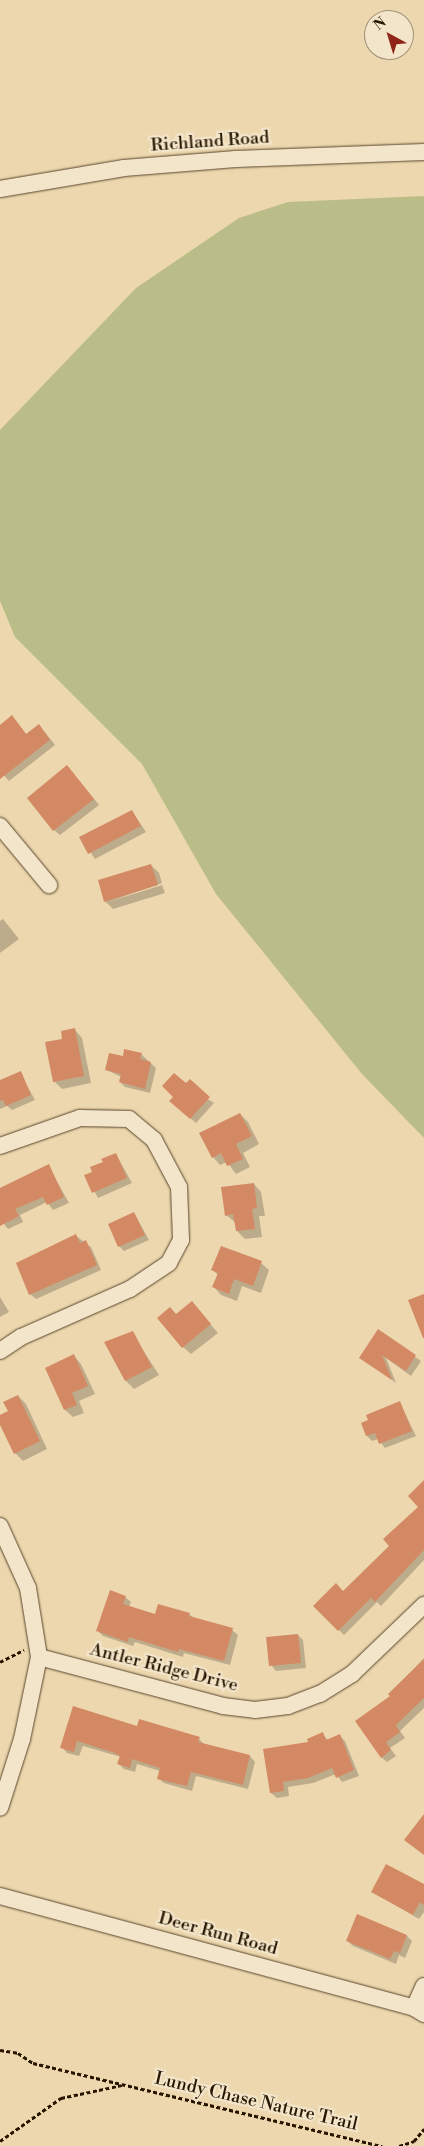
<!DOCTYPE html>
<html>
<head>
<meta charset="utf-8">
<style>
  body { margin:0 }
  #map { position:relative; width:424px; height:2146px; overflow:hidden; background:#edd7ae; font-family:"Libre Bodoni",serif }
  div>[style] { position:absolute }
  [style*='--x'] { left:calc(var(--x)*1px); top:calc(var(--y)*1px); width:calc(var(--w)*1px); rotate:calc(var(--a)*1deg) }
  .green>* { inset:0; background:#bbbd88 }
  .shadow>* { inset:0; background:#0003 }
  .building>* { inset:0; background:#d38a64 }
  .path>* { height:3px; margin-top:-1.5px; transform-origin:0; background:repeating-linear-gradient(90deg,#261600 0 4px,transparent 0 6.5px) }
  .roads { filter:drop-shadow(0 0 1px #58462c) drop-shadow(0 0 1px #58462c) }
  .street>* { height:16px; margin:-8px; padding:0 8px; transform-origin:8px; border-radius:8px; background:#f3e5ca }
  span { translate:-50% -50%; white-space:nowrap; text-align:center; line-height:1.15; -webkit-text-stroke:4.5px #f3e5ca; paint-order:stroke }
  .street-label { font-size:18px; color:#261600 }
  .north { position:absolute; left:364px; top:10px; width:50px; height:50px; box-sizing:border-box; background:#f3e5ca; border:1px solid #a19279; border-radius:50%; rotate:321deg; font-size:14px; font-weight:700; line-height:20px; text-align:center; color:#261600 }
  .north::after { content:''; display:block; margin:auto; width:18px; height:22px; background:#8f2418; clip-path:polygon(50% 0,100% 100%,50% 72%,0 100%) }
</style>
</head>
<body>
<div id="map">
  <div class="green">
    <i style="clip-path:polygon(424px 196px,424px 1138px,362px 1074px,216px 894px,142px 764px,15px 637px,0 601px,0 430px,136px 288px,239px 218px,288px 202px)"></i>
  </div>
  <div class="shadow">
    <i style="clip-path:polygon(12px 717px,27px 735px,44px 731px,55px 745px,9px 781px,0 771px,0 726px)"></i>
    <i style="clip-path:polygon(72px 772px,99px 805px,60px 835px,54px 830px)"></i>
    <i style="clip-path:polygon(132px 811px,146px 832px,95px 859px,81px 838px)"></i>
    <i style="clip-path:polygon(151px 865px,159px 873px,162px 883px,108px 902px,162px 885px,165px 893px,113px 909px,105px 901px)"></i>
    <i style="clip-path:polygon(3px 919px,19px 939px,0 953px,0 921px)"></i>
    <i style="clip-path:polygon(75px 1030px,82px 1038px,91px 1083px,62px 1089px,54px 1081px)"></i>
    <i style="clip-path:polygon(141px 1054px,156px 1068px,150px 1093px,125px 1087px,120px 1082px,121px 1077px,107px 1070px,124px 1057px)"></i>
    <i style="clip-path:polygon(20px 1073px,35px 1100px,12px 1110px,7px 1106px,0 1109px,0 1082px)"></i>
    <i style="clip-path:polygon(186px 1085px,214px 1103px,196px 1123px,176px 1106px,175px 1097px)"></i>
    <i style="clip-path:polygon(240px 1114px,248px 1122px,259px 1144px,243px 1153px,250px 1167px,236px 1174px,227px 1162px,220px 1165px,213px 1157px)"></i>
    <i style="clip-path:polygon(116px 1154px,132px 1183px,98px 1198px,86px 1176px)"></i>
    <i style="clip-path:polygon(48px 1165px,69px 1203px,53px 1210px,47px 1202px,20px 1215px,23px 1222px,8px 1229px,0 1219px,0 1189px)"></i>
    <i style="clip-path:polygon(254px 1184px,261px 1192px,265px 1216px,259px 1216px,262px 1237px,245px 1239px,237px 1231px,236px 1223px,226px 1215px)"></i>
    <i style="clip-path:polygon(134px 1213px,149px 1240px,124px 1251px,119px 1246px)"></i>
    <i style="clip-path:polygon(76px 1236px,91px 1247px,101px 1270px,36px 1299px,30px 1294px)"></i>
    <i style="clip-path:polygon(261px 1263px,269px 1270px,261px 1293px,242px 1286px,237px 1301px,221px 1295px,214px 1287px,218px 1275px,213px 1270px)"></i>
    <i style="clip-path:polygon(0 1297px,9px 1312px,0 1317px)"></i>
    <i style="clip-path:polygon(199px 1311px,218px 1333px,191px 1354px,183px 1347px,177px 1315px)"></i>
    <i style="clip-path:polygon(379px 1331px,421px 1361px,411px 1376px,386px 1358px,396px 1383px,361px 1358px)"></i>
    <i style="clip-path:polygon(132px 1333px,159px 1375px,134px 1389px,126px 1381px,106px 1343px)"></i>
    <i style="clip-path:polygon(74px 1356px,81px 1364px,95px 1394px,79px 1401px,84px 1413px,73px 1417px,65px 1410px)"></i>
    <i style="clip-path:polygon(18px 1396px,26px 1404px,47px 1449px,23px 1461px,15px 1453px,0 1423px,0 1416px,9px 1412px)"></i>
    <i style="clip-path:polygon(400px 1403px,416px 1436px,385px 1448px,378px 1439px,372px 1441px,367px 1436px,362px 1424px)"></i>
    <i style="clip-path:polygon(424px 1493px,424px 1560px,381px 1606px,377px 1602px,344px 1635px,315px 1606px,343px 1593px,391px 1546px,420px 1507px)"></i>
    <i style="clip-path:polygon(125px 1597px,131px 1602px,129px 1607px,156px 1615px,189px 1614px,195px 1619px,232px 1630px,238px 1635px,230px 1665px,184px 1653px,183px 1657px,135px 1642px,133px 1646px,103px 1636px,98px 1631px)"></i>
    <i style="clip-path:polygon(298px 1635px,303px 1640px,306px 1668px,276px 1671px,271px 1665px)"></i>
    <i style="clip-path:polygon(424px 1658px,424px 1708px,400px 1731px,405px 1738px,390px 1748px,396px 1756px,387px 1762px,381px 1757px,390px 1694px)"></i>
    <i style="clip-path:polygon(74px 1707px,138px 1728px,199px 1739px,204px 1744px,250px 1756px,255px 1762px,248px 1789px,196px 1776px,192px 1791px,164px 1783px,158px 1778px,160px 1771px,137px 1764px,135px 1772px,124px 1769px,119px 1764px,121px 1757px,83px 1746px,79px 1756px,67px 1753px,62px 1747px)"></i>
    <i style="clip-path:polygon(322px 1734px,328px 1740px,340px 1736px,345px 1741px,359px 1776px,342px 1782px,336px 1774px,313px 1783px,288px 1787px,289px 1796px,277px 1798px,271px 1793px,309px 1743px)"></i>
    <i style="clip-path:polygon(424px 1886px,424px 1912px,419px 1919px,373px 1892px)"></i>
    <i style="clip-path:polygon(358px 1915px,407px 1936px,412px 1941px,405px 1958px,399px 1955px,396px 1964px,353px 1946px,347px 1940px)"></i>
  </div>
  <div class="building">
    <i style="clip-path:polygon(12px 715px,26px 734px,39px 724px,50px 740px,0 779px,0 725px)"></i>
    <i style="clip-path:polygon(67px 765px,94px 799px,53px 831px,27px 798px)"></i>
    <i style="clip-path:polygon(132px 810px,141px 826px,88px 854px,79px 837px)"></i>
    <i style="clip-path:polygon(151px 864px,158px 885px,104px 902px,98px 880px)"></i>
    <i style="clip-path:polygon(75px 1028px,84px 1076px,53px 1082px,45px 1042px,62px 1039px,61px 1031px)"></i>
    <i style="clip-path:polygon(124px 1049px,142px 1053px,140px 1059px,151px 1062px,145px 1089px,119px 1082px,121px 1074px,105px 1070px,109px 1053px,123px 1056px)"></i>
    <i style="clip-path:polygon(21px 1071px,31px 1095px,6px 1106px,3px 1100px,0 1101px,0 1080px)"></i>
    <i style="clip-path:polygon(174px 1073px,186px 1083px,190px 1079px,210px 1097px,190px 1119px,169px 1101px,173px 1097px,162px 1086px)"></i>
    <i style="clip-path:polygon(240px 1113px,252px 1136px,236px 1144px,243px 1159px,227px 1166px,221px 1153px,212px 1158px,199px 1133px)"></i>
    <i style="clip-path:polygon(116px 1153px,127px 1178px,92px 1193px,84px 1175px,92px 1172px,90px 1167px,103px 1162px,101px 1159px)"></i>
    <i style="clip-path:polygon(49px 1164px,64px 1197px,47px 1205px,43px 1197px,15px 1209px,19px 1216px,0 1226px,0 1188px)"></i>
    <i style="clip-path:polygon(254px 1183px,257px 1208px,252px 1209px,255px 1229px,236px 1231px,233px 1214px,225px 1216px,221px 1187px)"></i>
    <i style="clip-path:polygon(134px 1212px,145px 1235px,118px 1247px,108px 1224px)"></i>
    <i style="clip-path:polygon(76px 1234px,80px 1243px,86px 1240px,97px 1265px,29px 1295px,16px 1263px)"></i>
    <i style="clip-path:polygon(221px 1246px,262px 1261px,253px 1286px,234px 1279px,229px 1294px,212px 1287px,218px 1273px,211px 1270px)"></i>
    <i style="clip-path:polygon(424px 1294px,424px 1338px,423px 1338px,408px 1300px)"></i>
    <i style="clip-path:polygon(192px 1301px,211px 1324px,182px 1348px,157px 1318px,170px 1307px,176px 1314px)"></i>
    <i style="clip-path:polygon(378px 1329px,416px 1355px,406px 1371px,382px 1355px,392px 1380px,359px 1358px)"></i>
    <i style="clip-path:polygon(133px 1331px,152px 1367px,125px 1381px,104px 1342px)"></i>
    <i style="clip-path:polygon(74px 1354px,88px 1386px,72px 1393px,77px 1405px,64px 1410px,45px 1368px)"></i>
    <i style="clip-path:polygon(18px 1395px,40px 1441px,14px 1454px,0 1425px,0 1415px,8px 1411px,3px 1402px)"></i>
    <i style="clip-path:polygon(400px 1401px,412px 1431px,379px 1444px,375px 1433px,366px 1436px,361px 1423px,368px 1420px,366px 1415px)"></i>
    <i style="clip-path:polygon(424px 1480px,424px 1550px,375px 1602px,371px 1598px,338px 1631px,313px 1606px,336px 1583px,343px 1591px,389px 1546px,383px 1539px,418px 1507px,408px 1496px)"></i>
    <i style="clip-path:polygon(110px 1590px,126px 1596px,123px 1604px,155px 1614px,158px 1604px,190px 1613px,189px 1616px,233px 1628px,224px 1661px,179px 1649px,178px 1652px,129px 1637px,128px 1642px,96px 1631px)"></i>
    <i style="clip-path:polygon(298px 1634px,301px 1663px,269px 1666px,266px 1637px)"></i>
    <i style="clip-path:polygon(424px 1659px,424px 1698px,396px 1725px,400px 1732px,386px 1742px,391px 1750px,381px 1758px,355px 1721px,390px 1696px,388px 1694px)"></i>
    <i style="clip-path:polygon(73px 1706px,137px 1726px,139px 1719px,200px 1737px,198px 1742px,250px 1755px,243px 1785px,191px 1772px,187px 1786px,157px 1779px,160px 1768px,132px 1759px,130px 1768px,117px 1764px,120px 1756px,115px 1753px,77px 1741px,74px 1752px,60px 1748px)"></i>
    <i style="clip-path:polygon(323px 1732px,326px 1740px,340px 1734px,354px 1770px,336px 1778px,332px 1768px,308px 1778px,283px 1782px,284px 1791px,270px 1793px,263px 1749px,308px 1742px,307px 1739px)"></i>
    <i style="clip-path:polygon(424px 1814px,424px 1855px,404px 1840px)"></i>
    <i style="clip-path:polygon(386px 1864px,424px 1884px,424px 1905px,420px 1902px,413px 1915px,371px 1892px)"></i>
    <i style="clip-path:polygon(357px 1914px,407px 1935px,400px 1953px,394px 1951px,390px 1959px,346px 1941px)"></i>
  </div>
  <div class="path">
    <i style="--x:0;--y:1662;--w:27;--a:-27"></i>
    <i style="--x:0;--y:2050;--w:18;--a:9"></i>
    <i style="--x:18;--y:2053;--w:18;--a:34"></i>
    <i style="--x:33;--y:2063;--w:359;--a:13.4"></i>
    <i style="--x:0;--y:2141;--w:75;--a:-35.2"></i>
    <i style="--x:61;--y:2098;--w:62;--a:-12"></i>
    <i style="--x:399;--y:2146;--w:16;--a:-18"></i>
    <i style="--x:414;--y:2141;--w:16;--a:-50"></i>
  </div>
  <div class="roads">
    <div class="street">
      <i style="--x:0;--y:189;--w:126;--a:-9.6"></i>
      <i style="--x:124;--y:168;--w:112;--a:-4.6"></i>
      <i style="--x:236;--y:159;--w:188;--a:-2.1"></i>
      <i style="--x:0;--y:826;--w:77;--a:50.3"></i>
      <i style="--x:0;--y:1146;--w:85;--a:-19.3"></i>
      <i style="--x:80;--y:1118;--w:49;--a:1.2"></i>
      <i style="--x:129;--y:1119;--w:33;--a:40"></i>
      <i style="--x:154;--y:1140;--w:53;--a:62"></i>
      <i style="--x:179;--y:1187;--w:53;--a:87.8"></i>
      <i style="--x:181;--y:1240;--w:26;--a:118"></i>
      <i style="--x:169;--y:1263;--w:47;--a:146.3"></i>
      <i style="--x:130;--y:1289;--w:119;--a:156.2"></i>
      <i style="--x:21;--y:1337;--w:25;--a:146"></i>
      <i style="--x:0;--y:1526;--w:68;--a:65.7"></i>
      <i style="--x:28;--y:1588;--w:70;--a:80.9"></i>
      <i style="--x:39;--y:1657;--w:84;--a:101.7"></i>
      <i style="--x:22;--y:1739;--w:72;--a:107.7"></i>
      <i style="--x:39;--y:1657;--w:190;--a:14.9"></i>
      <i style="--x:223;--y:1706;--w:32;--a:7"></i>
      <i style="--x:255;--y:1710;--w:33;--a:-7"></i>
      <i style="--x:288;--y:1706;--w:34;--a:-21"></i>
      <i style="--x:320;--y:1694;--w:38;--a:-32"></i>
      <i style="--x:352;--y:1674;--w:100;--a:-43.8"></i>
      <i style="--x:0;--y:1896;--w:429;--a:15.1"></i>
      <i style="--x:414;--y:2008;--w:12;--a:31"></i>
      <i style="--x:414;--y:2008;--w:24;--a:-66"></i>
    </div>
  </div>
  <div class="street-label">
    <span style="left:210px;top:142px;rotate:-4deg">Richland Road</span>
    <span style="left:164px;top:1668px;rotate:14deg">Antler Ridge Drive</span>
    <span style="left:218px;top:1934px;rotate:15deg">Deer Run Road</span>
    <span style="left:256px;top:2102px;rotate:13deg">Lundy Chase Nature Trail</span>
  </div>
  <div class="north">N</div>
</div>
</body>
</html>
